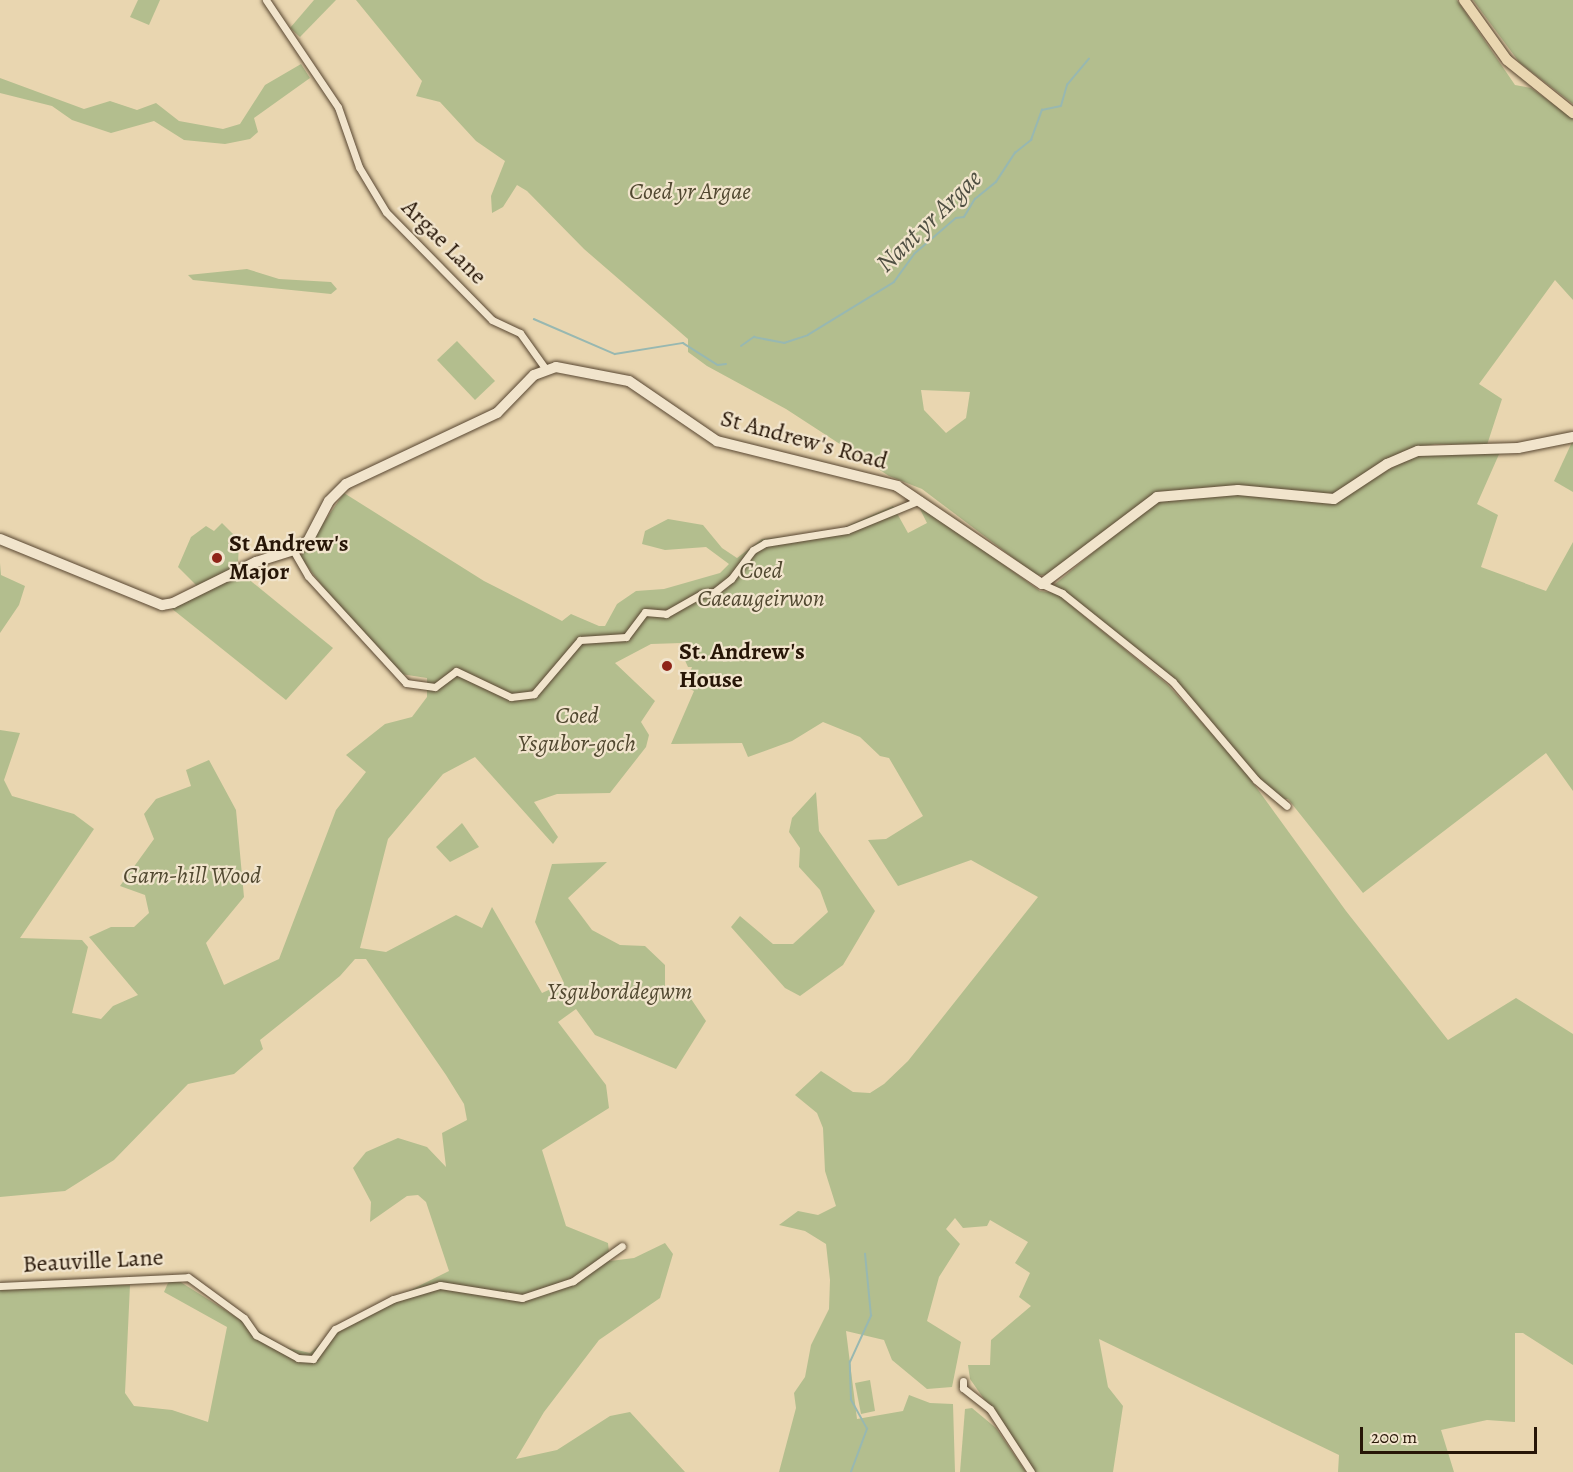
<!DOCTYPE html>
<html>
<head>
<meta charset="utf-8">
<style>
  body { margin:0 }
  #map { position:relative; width:1573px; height:1472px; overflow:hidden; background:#e9d6b0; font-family:Alegreya,serif }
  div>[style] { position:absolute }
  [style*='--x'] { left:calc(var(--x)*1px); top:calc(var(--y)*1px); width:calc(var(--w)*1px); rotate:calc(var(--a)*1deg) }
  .green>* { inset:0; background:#b3be8e }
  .stream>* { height:1.5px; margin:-0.75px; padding:0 0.75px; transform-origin:0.75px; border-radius:0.75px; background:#98b8b1 }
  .roads { filter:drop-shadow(0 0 2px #584631) drop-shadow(0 0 2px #584631) }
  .street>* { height:7px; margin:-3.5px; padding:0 3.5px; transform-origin:3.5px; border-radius:3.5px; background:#f1e4cc }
  .secondary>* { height:10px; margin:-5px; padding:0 5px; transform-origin:5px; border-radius:5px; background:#f1e4cc }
  .primary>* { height:10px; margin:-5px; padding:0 5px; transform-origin:5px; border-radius:5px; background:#e9d6b0 }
  .dots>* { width:16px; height:16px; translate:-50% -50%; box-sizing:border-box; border:3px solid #f1e4cc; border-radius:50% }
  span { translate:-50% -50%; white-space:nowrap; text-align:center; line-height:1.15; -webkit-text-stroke:4.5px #f1e4cc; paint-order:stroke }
  .park-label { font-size:24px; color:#514830; font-style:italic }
  .street-label { font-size:24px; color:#271607 }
  .poi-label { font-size:24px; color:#271607; font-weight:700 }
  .left { translate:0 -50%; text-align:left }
  .water-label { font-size:26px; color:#4f4f42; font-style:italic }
  .scale { position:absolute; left:1360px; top:1427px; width:177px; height:27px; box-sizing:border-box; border:3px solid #271607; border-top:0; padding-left:8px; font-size:18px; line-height:21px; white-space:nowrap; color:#271607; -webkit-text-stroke:4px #f1e4cc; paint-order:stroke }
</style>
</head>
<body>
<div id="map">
  <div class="green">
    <i style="clip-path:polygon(138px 0,160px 0,149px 25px,130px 17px)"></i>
    <i style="clip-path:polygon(314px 0,336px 0,300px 37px,290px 28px)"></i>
    <i style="clip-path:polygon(evenodd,356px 0,1457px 0,1515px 85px,1531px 88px,1573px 118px,1573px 300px,1555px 280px,1479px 384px,1502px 399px,1487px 445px,1435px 444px,1404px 451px,1340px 493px,1325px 496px,1224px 486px,1156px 492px,1048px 575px,1036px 575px,922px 489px,889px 476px,786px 409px,707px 366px,688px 352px,688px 339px,584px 249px,527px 191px,517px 185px,503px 207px,492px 213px,491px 196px,505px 161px,476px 141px,440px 102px,416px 96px,422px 81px,356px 0,921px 390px,970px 392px,966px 418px,946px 433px,924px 410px,921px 390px)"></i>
    <i style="clip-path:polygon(1473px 0,1573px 0,1573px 104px,1519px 62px)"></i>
    <i style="clip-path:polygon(301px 64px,310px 78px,254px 118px,258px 132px,250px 139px,225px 144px,184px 140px,154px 121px,111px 133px,72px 120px,52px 106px,0 93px,0 78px,84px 109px,110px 101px,137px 110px,156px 103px,179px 121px,223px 129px,240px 124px,265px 85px)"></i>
    <i style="clip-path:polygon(247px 269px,279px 279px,331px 282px,337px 289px,331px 294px,193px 280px,188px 275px)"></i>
    <i style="clip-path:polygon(457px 341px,495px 381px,475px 400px,437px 360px)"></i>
    <i style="clip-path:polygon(1573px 440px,1573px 492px,1554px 481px)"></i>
    <i style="clip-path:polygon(1500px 452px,1477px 504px,1498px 515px,1481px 567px,1546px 591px,1573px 542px,1573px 791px,1546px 753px,1363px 893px,1288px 799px,1281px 799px,1260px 782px,1174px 683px,1054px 585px,1155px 501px,1233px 494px,1331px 503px,1414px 455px)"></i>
    <i style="clip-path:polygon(344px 493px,484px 581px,562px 621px,571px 614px,599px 626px,605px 626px,617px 604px,636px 591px,664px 589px,720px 573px,729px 564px,706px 547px,665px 550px,642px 544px,645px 531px,668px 519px,703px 525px,722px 548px,737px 558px,762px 539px,836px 531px,893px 506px,908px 533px,927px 523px,916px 501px,1040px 591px,1056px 593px,1167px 684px,1238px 762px,1346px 911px,1448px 1040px,1516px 998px,1573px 1034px,1573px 1365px,1523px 1333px,1515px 1333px,1515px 1422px,1487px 1420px,1441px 1430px,1454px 1472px,1338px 1472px,1339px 1455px,1099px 1339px,1108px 1387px,1123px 1406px,1113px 1472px,1035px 1472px,970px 1379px,968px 1365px,990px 1365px,991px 1340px,1031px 1306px,1019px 1297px,1030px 1273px,1015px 1263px,1028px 1242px,990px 1220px,987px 1226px,963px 1228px,955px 1218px,946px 1229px,960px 1244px,939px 1277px,927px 1321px,961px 1342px,952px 1387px,927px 1389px,892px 1360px,884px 1340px,846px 1331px,857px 1419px,903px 1411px,909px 1395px,930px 1403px,953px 1404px,955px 1472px,779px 1472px,796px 1408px,794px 1393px,805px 1377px,811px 1345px,829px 1309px,830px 1280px,826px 1244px,805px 1231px,779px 1225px,798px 1211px,818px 1215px,836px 1206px,825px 1171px,823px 1128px,817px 1113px,795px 1095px,821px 1071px,853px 1092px,870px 1093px,884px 1084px,908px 1061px,1038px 897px,971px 860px,898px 886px,868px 840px,886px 839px,923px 816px,889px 758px,880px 756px,860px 737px,823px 722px,792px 741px,748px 757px,742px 743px,671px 744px,694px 691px,684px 686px,692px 667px,688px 667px,681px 652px,682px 643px,651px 644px,615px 663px,655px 701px,641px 722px,649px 735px,646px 747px,610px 793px,557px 794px,534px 802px,558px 837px,553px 844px,475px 757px,443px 774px,388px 839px,360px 948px,386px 952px,456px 915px,482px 928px,492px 907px,542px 993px,564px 983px,535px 922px,552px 864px,607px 862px,568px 898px,592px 930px,620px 945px,645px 946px,665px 965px,665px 988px,683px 987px,706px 1021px,676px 1069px,595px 1035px,576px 1009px,558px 1022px,606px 1085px,609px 1108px,542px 1150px,566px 1226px,608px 1243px,610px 1261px,634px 1258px,665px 1243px,673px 1254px,660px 1298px,599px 1340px,544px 1412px,516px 1459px,557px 1450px,610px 1416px,630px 1412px,685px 1472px,0 1472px,0 1284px,130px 1285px,125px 1393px,134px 1406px,172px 1410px,208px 1422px,227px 1327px,164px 1292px,171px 1276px,284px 1347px,310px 1353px,342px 1324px,449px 1271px,426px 1202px,418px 1195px,407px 1196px,370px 1222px,371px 1202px,353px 1168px,366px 1152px,398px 1138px,427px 1147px,446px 1167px,442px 1133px,467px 1120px,464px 1104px,446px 1075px,366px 959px,355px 959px,340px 976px,260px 1040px,263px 1049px,234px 1074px,188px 1084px,114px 1160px,65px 1191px,0 1197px,0 730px,20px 733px,4px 780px,12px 796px,74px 814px,94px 829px,20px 938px,82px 940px,88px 947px,72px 1013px,101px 1019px,113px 1006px,138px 995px,89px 937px,111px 927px,134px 927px,149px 913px,145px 895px,120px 886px,154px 839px,144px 814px,156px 799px,191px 786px,186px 770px,209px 760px,236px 810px,244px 897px,206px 943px,224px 985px,279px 959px,336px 810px,366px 772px,346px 755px,385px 724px,412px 717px,427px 697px,427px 678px,401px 674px,351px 623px,300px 557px)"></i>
    <i style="clip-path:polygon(222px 523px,239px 540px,238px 565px,197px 586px,178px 567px,191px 537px,206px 526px,214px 531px)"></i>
    <i style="clip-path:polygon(0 563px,1px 575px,25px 586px,19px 605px,0 633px)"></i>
    <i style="clip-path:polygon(241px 573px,333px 648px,286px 700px,171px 608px)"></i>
    <i style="clip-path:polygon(816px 792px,819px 831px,875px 911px,843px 965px,800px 996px,785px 988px,731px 927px,740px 916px,773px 944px,793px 944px,828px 912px,820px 890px,799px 867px,800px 848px,789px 832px,792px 818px)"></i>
    <i style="clip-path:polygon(462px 823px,479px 847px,450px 862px,436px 847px)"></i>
    <i style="clip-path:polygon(870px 1380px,875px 1411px,861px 1414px,855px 1383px)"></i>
    <i style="clip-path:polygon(972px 1408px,996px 1428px,1026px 1472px,960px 1472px,965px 1409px)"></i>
  </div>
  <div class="stream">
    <i style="--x:534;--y:319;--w:88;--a:23.4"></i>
    <i style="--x:615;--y:354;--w:69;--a:-9.2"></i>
    <i style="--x:683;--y:343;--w:41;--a:32.2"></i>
    <i style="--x:718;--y:365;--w:8;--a:-7"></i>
    <i style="--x:741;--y:346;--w:16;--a:-35"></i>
    <i style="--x:754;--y:337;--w:31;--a:11"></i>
    <i style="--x:784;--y:343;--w:25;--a:-18"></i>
    <i style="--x:808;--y:335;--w:101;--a:-31.6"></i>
    <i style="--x:894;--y:282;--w:34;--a:-54"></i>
    <i style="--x:914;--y:254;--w:55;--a:-40.6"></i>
    <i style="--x:956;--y:218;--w:8;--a:-7"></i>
    <i style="--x:964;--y:217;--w:21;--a:-59"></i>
    <i style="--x:975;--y:199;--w:27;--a:-39"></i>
    <i style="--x:996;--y:182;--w:35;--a:-57"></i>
    <i style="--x:1015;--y:153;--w:21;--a:-39"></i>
    <i style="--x:1031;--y:140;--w:32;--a:-70"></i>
    <i style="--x:1042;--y:110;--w:19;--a:-12"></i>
    <i style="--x:1061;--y:106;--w:22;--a:-74"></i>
    <i style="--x:1067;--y:85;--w:34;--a:-50"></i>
    <i style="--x:851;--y:1472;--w:46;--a:-69.6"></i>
    <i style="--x:867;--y:1429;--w:33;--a:-119"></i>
    <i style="--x:851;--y:1400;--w:38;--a:-92"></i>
    <i style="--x:850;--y:1362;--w:51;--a:-65.5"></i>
    <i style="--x:871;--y:1316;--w:62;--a:-95.5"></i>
  </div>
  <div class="roads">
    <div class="street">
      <i style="--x:266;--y:0;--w:129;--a:56.1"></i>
      <i style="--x:338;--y:107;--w:64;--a:70.7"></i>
      <i style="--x:359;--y:167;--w:52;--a:59"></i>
      <i style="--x:386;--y:212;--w:151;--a:45.5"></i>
      <i style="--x:492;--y:320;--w:31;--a:25"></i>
      <i style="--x:520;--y:333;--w:43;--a:54.5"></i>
      <i style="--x:293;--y:550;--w:30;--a:60"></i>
      <i style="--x:308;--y:576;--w:145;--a:47.5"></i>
      <i style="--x:406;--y:683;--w:29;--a:8"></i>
      <i style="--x:435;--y:687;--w:26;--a:-37"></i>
      <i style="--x:456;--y:671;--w:61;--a:25.3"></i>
      <i style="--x:511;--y:697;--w:23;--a:-7"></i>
      <i style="--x:534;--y:694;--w:71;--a:-49.6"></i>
      <i style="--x:580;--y:640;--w:46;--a:-3.7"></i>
      <i style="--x:626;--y:637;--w:31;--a:-53"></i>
      <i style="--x:645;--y:612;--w:21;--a:5"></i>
      <i style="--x:666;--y:614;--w:40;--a:-29.7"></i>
      <i style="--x:701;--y:594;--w:14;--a:-8"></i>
      <i style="--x:1042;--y:584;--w:22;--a:24"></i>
      <i style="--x:1062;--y:593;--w:142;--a:38.7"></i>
      <i style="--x:1173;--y:682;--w:128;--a:49.7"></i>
      <i style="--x:1256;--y:780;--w:40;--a:40"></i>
      <i style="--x:713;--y:593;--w:23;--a:-38"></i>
      <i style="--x:731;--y:579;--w:36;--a:-53"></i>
      <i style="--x:753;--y:550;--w:14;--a:-30"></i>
      <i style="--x:765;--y:543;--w:83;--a:-9"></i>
      <i style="--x:847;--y:530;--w:79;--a:-22.3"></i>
      <i style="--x:0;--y:1286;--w:188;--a:-2.7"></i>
      <i style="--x:188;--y:1277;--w:69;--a:36.2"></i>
      <i style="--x:244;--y:1318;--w:21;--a:55"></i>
      <i style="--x:256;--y:1335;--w:48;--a:28.7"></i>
      <i style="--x:298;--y:1358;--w:15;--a:4"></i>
      <i style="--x:313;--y:1359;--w:37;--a:-54"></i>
      <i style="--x:335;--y:1329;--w:65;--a:-27.3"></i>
      <i style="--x:393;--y:1299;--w:49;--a:-16.6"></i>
      <i style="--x:440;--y:1285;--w:83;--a:9"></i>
      <i style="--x:522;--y:1298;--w:54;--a:-18.4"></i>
      <i style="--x:573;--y:1281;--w:60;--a:-35.5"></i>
      <i style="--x:963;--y:1381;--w:7;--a:90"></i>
      <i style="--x:963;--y:1388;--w:34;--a:38"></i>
      <i style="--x:990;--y:1409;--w:75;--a:56.9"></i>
    </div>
    <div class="secondary">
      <i style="--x:0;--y:539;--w:175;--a:22.2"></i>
      <i style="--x:162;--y:605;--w:11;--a:-10"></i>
      <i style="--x:173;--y:603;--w:93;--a:-26.3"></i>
      <i style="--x:256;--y:562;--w:43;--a:-17.6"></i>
      <i style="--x:297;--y:549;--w:14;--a:-36"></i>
      <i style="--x:308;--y:541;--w:45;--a:-62.3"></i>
      <i style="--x:329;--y:501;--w:24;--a:-45"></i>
      <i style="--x:346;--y:484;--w:167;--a:-25.2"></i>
      <i style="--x:497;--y:413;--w:53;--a:-45.8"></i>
      <i style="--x:534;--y:375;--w:23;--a:-20"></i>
      <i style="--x:556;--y:367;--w:74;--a:10.9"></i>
      <i style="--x:629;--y:381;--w:107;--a:34.3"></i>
      <i style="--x:717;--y:441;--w:186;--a:14"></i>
      <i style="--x:897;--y:486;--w:175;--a:34.1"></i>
      <i style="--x:1042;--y:584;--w:144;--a:-37.1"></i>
      <i style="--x:1157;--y:497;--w:81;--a:-4.9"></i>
      <i style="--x:1238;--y:490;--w:96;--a:5.4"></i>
      <i style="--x:1334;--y:499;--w:64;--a:-33.4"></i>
      <i style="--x:1387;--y:464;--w:34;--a:-23"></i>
      <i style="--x:1418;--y:451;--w:100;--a:-1.7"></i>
      <i style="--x:1518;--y:448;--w:56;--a:-11.3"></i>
    </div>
    <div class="primary">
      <i style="--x:1464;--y:0;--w:74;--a:54.4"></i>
      <i style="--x:1507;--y:60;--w:85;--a:38.8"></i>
    </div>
  </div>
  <div class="dots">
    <i style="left:217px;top:558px;background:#8f2418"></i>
    <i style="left:667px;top:666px;background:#8f2418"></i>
  </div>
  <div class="park-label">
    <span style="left:690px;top:192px">Coed yr Argae</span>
    <span style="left:761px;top:585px">Coed<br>Caeaugeirwon</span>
    <span style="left:577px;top:730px">Coed<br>Ysgubor-goch</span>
    <span style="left:192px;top:876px">Garn-hill Wood</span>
    <span style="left:620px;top:992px">Ysguborddegwm</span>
  </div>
  <div class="street-label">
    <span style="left:444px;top:242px;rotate:45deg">Argae Lane</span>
    <span style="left:804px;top:440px;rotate:15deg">St Andrew's Road</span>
    <span style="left:93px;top:1261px;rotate:-3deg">Beauville Lane</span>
  </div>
  <div class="poi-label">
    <span class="left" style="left:229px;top:558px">St Andrew's<br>Major</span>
    <span class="left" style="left:679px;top:666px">St. Andrew's<br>House</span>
  </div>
  <div class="water-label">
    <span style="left:929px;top:221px;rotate:-44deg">Nant yr Argae</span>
  </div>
  <div class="scale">200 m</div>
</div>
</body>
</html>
